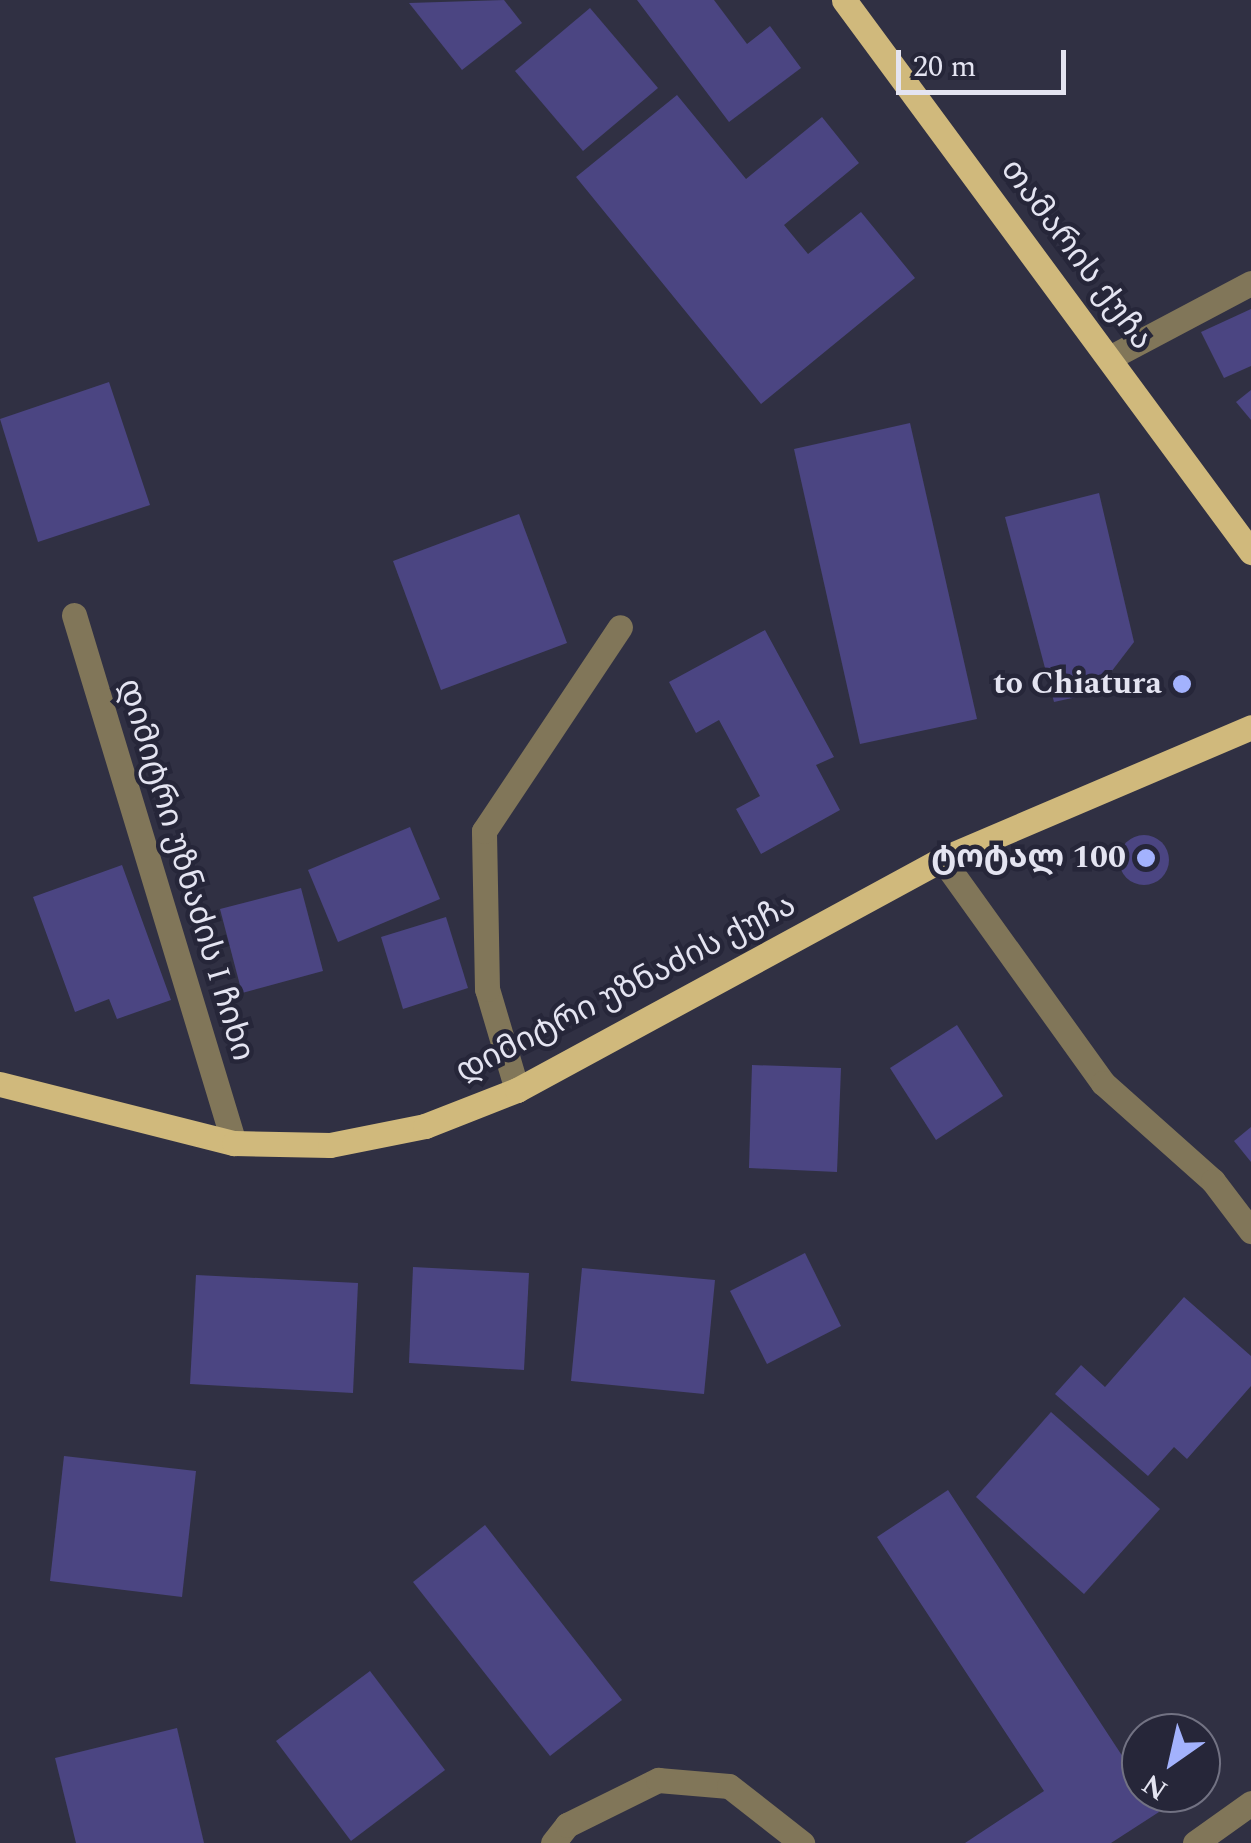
<!DOCTYPE html>
<html>
<head>
<meta charset="utf-8">
<style>
  body { margin:0 }
  #map { position:relative; width:1251px; height:1843px; overflow:hidden; background:#303043; font-family:Spectral,"Noto Sans Georgian",serif }
  div>[style] { position:absolute }
  [style*='--x'] { left:calc(var(--x)*1px); top:calc(var(--y)*1px); width:calc(var(--w)*1px); rotate:calc(var(--a)*1deg) }
  .building>* { inset:0; background:#4b4582 }
  .round { border-radius:50% }
  .minor>* { height:25px; margin:-12.5px; padding:0 12.5px; transform-origin:12.5px; border-radius:12.5px; background:#817659 }
  .major>* { height:25px; margin:-12.5px; padding:0 12.5px; transform-origin:12.5px; border-radius:12.5px; background:#d0b97c }
  .dots>* { width:28px; height:28px; translate:-50% -50%; box-sizing:border-box; border:5px solid #262639; border-radius:50% }
  span { translate:-50% -50%; white-space:nowrap; text-align:center; line-height:1.15; -webkit-text-stroke:9px #262639; paint-order:stroke }
  .street-label { font-size:32px; color:#e4e4f1 }
  .poi-label { font-size:32px; color:#e4e4f1; font-weight:700 }
  .right { translate:-100% -50%; text-align:right }
  .north { position:absolute; left:1121px; top:1713px; width:100px; height:100px; box-sizing:border-box; background:#262639; border:2px solid #727283; border-radius:50%; rotate:214deg; font-size:28px; font-weight:700; line-height:40px; text-align:center; color:#e4e4f1 }
  .north::after { content:''; display:block; margin:auto; width:35px; height:45px; background:#a3b2fd; clip-path:polygon(50% 0,100% 100%,50% 72%,0 100%) }
  .scale { position:absolute; left:896px; top:50px; width:170px; height:45px; box-sizing:border-box; border:5px solid #e4e4f1; border-top:0; padding-left:12px; font-size:30px; line-height:35px; white-space:nowrap; color:#e4e4f1; -webkit-text-stroke:8px #262639; paint-order:stroke }
</style>
</head>
<body>
<div id="map">
  <div class="building">
    <i style="clip-path:polygon(504px 0,522px 23px,462px 70px,409px 3px)"></i>
    <i style="clip-path:polygon(637px 0,714px 0,747px 44px,770px 26px,801px 68px,729px 122px)"></i>
    <i style="clip-path:polygon(590px 8px,658px 88px,583px 151px,515px 71px)"></i>
    <i style="clip-path:polygon(677px 95px,746px 179px,822px 117px,859px 163px,784px 225px,808px 254px,861px 212px,915px 278px,761px 404px,576px 177px)"></i>
    <i style="clip-path:polygon(1251px 309px,1251px 366px,1224px 378px,1201px 332px)"></i>
    <i style="clip-path:polygon(109px 382px,150px 505px,38px 542px,0 419px)"></i>
    <i style="clip-path:polygon(1251px 390px,1251px 420px,1236px 402px)"></i>
    <i style="clip-path:polygon(910px 423px,977px 719px,860px 744px,794px 449px)"></i>
    <i style="clip-path:polygon(1099px 493px,1134px 642px,1095px 693px,1054px 702px,1005px 517px)"></i>
    <i style="clip-path:polygon(519px 514px,567px 643px,441px 690px,393px 561px)"></i>
    <i style="clip-path:polygon(765px 630px,834px 757px,816px 765px,840px 810px,761px 854px,736px 809px,760px 796px,719px 720px,696px 733px,669px 682px)"></i>
    <i style="clip-path:polygon(410px 827px,440px 899px,338px 942px,308px 870px)"></i>
    <i class="round" style="left:1119px;top:835px;width:50px;height:50px"></i>
    <i style="clip-path:polygon(122px 865px,171px 1000px,117px 1019px,109px 999px,75px 1012px,33px 897px)"></i>
    <i style="clip-path:polygon(301px 888px,323px 971px,242px 993px,220px 909px)"></i>
    <i style="clip-path:polygon(446px 917px,468px 988px,403px 1009px,381px 937px)"></i>
    <i style="clip-path:polygon(957px 1025px,1003px 1096px,936px 1140px,890px 1068px)"></i>
    <i style="clip-path:polygon(752px 1065px,841px 1068px,837px 1172px,749px 1168px)"></i>
    <i style="clip-path:polygon(1251px 1127px,1251px 1162px,1234px 1141px)"></i>
    <i style="clip-path:polygon(805px 1253px,841px 1326px,767px 1364px,730px 1291px)"></i>
    <i style="clip-path:polygon(413px 1267px,529px 1273px,524px 1370px,409px 1363px)"></i>
    <i style="clip-path:polygon(582px 1268px,715px 1280px,704px 1394px,571px 1381px)"></i>
    <i style="clip-path:polygon(196px 1275px,358px 1283px,353px 1393px,190px 1384px)"></i>
    <i style="clip-path:polygon(1184px 1297px,1251px 1356px,1251px 1386px,1187px 1459px,1174px 1447px,1148px 1476px,1055px 1394px,1081px 1365px,1105px 1387px)"></i>
    <i style="clip-path:polygon(1051px 1412px,1160px 1509px,1084px 1594px,976px 1497px)"></i>
    <i style="clip-path:polygon(64px 1456px,196px 1471px,182px 1597px,50px 1581px)"></i>
    <i style="clip-path:polygon(948px 1490px,1159px 1812px,1111px 1843px,965px 1843px,1044px 1791px,877px 1537px)"></i>
    <i style="clip-path:polygon(485px 1525px,622px 1700px,550px 1756px,413px 1582px)"></i>
    <i style="clip-path:polygon(370px 1671px,445px 1770px,351px 1841px,276px 1741px)"></i>
    <i style="clip-path:polygon(177px 1728px,204px 1843px,76px 1843px,55px 1758px)"></i>
  </div>
  <div class="minor">
    <i style="--x:1113;--y:356;--w:156;--a:-27.9"></i>
    <i style="--x:74;--y:615;--w:552;--a:73.14"></i>
    <i style="--x:942;--y:859;--w:276;--a:54.3"></i>
    <i style="--x:1103;--y:1083;--w:147;--a:41.7"></i>
    <i style="--x:1213;--y:1181;--w:63;--a:52.8"></i>
    <i style="--x:517;--y:1090;--w:105;--a:-106.5"></i>
    <i style="--x:487;--y:989;--w:158;--a:-91.1"></i>
    <i style="--x:484;--y:831;--w:245;--a:-56.3"></i>
    <i style="--x:553;--y:1843;--w:23;--a:-52"></i>
    <i style="--x:567;--y:1825;--w:102;--a:-26.3"></i>
    <i style="--x:658;--y:1780;--w:71;--a:4.8"></i>
    <i style="--x:729;--y:1786;--w:93;--a:38"></i>
    <i style="--x:1195;--y:1843;--w:69;--a:-35.5"></i>
  </div>
  <div class="major">
    <i style="--x:844;--y:0;--w:686;--a:53.6"></i>
    <i style="--x:0;--y:1084;--w:241;--a:14.2"></i>
    <i style="--x:234;--y:1143;--w:96;--a:1.2"></i>
    <i style="--x:330;--y:1145;--w:97;--a:-11.3"></i>
    <i style="--x:425;--y:1126;--w:99;--a:-21.4"></i>
    <i style="--x:517;--y:1090;--w:484;--a:-28.5"></i>
    <i style="--x:942;--y:859;--w:336;--a:-23.1"></i>
  </div>
  <div class="dots">
    <i style="left:1182px;top:684px;background:#a3b2fd"></i>
    <i style="left:1146px;top:858px;background:#a3b2fd"></i>
  </div>
  <div class="street-label">
    <span style="left:1076px;top:255px;rotate:53deg">თამარის ქუჩა</span>
    <span style="left:185px;top:870px;rotate:73deg">დიმიტრი უზნაძის I ჩიხი</span>
    <span style="left:626px;top:989px;rotate:-27deg">დიმიტრი უზნაძის ქუჩა</span>
  </div>
  <div class="poi-label">
    <span class="right" style="left:1162px;top:684px">to Chiatura</span>
    <span class="right" style="left:1126px;top:858px">ტოტალ 100</span>
  </div>
  <div class="north">N</div>
  <div class="scale">20 m</div>
</div>
</body>
</html>
